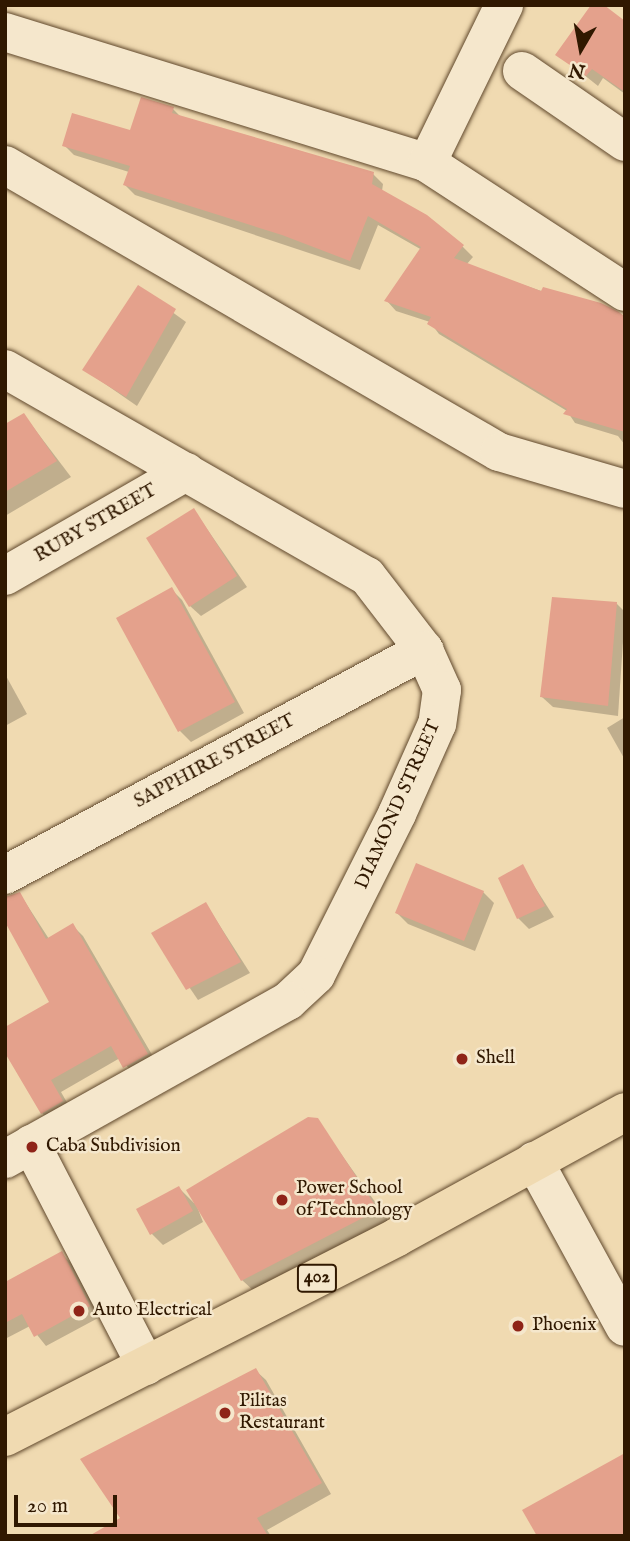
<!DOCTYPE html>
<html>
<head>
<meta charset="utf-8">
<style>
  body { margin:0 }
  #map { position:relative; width:630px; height:1541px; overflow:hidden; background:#f0dab1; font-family:"IM FELL English",serif }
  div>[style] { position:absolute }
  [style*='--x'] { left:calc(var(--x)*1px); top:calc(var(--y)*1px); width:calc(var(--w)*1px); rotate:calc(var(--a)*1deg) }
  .shadow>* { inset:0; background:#0003 }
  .building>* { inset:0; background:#e4a18c }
  .roads { filter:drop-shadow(0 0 2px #60482c) drop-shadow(0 0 2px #60482c) }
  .minor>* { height:38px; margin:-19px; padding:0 19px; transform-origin:19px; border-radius:19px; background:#f5e7cc }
  .major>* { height:38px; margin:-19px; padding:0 19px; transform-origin:19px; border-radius:19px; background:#f0dab1 }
  .dots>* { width:19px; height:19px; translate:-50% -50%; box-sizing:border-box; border:4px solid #f5e7cc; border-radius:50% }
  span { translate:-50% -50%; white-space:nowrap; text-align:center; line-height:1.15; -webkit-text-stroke:5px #f5e7cc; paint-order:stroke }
  .shield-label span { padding:2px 5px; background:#f5e7cc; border:2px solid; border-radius:5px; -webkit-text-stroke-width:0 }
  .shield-label { font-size:18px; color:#301800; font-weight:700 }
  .street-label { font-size:19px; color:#301800 }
  .poi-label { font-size:19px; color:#301800 }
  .left { translate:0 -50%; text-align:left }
  .frame { position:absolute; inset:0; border:7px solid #301800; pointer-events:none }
  .north { position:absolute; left:546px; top:14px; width:70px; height:70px; -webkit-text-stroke:5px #f5e7cc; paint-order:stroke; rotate:190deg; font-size:19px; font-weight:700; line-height:28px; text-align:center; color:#301800 }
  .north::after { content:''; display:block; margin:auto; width:24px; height:32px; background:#301800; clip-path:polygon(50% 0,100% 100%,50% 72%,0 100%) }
  .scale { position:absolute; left:14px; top:1495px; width:103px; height:32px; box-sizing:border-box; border:4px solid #301800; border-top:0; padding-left:9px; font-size:21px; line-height:24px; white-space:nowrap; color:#301800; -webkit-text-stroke:5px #f5e7cc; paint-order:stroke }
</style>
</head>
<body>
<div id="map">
  <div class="shadow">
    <i style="clip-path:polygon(625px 23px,625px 94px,603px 78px,598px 86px,558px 54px)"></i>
    <i style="clip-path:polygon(173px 109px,182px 118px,373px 174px,383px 184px,382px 191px,426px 217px,463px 247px,473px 257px,466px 265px,625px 320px,625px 445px,618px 436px,575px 423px,567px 411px,439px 334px,430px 322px,396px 311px,387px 301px,422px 250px,378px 225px,360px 270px,135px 195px,125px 185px,129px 172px,74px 155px,64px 145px,131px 133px)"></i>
    <i style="clip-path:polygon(139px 288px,186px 322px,137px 406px,85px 370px)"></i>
    <i style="clip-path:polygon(24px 415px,71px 477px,5px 516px,5px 426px)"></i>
    <i style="clip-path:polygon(194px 510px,247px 587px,201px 616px,190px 606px)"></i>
    <i style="clip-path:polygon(172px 590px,182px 600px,244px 713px,191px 742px,180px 731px)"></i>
    <i style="clip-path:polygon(616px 603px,625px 612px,618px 716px,553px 707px,542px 697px)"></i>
    <i style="clip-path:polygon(5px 674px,27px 714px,5px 726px)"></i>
    <i style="clip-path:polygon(625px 717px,625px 760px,607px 728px)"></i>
    <i style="clip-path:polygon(522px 867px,554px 917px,529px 929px,518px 918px)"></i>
    <i style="clip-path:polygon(483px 892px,494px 903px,475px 951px,408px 924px,397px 913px)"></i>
    <i style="clip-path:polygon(20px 894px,49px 939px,72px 925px,83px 936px,158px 1065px,136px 1077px,120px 1058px,61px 1092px,73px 1113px,53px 1124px,42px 1113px,51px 1003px)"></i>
    <i style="clip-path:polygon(206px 904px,250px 973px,198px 1000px,153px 934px)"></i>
    <i style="clip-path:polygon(317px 1120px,390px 1223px,256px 1293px,242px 1280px,196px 1204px,203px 1222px,163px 1245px,152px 1234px,138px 1210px,179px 1188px,194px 1203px)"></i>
    <i style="clip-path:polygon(61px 1253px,72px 1264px,100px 1317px,46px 1346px,30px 1326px,5px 1339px,5px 1284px)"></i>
    <i style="clip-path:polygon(255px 1370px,266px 1380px,331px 1494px,267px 1530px,271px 1536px,93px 1536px,122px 1518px)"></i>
  </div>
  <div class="building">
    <i style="clip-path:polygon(591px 5px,604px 5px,625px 21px,625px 92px,592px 69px,586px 76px,555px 55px)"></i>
    <i style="clip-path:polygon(141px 97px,174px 107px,172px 113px,374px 172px,372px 184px,427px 215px,464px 245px,454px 258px,541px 291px,543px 287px,601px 303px,619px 312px,625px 317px,625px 432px,563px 414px,567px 409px,427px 324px,431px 317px,384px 301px,421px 247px,368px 216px,350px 261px,282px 235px,123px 185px,130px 166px,62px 146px,72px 113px,130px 130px)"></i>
    <i style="clip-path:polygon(138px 285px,176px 309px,126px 397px,82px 370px)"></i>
    <i style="clip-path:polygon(24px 413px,57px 461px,5px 492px,5px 424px)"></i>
    <i style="clip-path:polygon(194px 508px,237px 576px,189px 607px,146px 538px)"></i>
    <i style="clip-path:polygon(172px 587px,235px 702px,178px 732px,116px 618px)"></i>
    <i style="clip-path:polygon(552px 597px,617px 602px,608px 706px,540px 697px)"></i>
    <i style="clip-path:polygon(416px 863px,484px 891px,464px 941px,395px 913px)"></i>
    <i style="clip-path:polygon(523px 864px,545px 906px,517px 919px,498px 878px)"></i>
    <i style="clip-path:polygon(20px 892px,46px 939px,73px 923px,148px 1054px,123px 1068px,111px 1046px,51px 1080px,63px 1101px,41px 1114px,5px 1053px,5px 1027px,49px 1002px,5px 922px,5px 897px)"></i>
    <i style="clip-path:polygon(206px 902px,241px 962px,186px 990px,151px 933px)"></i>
    <i style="clip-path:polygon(308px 1117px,318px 1118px,378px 1210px,241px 1281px,186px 1190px)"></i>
    <i style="clip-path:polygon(179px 1186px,193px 1211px,150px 1235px,136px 1209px)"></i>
    <i style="clip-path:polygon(62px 1251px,90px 1306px,34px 1337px,22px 1314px,5px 1323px,5px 1282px)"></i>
    <i style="clip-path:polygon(256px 1368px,322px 1483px,257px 1518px,268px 1536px,89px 1536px,120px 1518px,80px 1459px)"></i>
    <i style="clip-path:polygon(625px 1453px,625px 1536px,537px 1536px,522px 1510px)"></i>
  </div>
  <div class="roads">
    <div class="minor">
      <i style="--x:5;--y:32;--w:442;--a:17.2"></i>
      <i style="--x:427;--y:163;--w:236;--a:33.1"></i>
      <i style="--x:522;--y:71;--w:125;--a:34.6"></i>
      <i style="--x:427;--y:163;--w:176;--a:-64"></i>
      <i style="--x:5;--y:165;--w:571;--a:30.16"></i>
      <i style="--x:499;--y:452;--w:131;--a:16.4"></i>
      <i style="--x:5;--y:369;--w:417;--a:29.8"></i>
      <i style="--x:367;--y:576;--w:93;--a:52.4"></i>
      <i style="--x:424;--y:650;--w:44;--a:65.8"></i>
      <i style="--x:442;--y:690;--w:34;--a:98"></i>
      <i style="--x:437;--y:724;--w:98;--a:114"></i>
      <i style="--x:397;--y:814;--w:180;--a:116.7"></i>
      <i style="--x:316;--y:975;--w:38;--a:137"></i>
      <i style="--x:288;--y:1001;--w:324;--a:150.8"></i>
      <i style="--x:5;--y:576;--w:209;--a:-29.9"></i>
      <i style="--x:5;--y:875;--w:476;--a:-28.2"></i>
      <i style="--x:31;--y:1144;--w:250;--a:62.6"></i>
      <i style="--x:534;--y:1161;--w:189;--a:61.3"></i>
    </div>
    <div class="major">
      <i style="--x:5;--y:1437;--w:440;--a:-27"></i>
      <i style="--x:397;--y:1237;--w:260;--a:-28.7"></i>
    </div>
  </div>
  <div class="dots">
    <i style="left:462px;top:1059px;background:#8f2418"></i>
    <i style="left:32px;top:1147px;background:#8f2418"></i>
    <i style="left:282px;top:1200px;background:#8f2418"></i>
    <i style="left:79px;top:1311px;background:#8f2418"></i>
    <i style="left:518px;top:1326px;background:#8f2418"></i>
    <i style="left:225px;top:1413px;background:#8f2418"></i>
  </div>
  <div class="shield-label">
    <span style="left:317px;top:1278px">402</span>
  </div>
  <div class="street-label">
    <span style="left:96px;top:524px;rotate:-30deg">RUBY STREET</span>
    <span style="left:215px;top:762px;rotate:-28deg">SAPPHIRE STREET</span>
    <span style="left:399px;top:805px;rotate:-66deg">DIAMOND STREET</span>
  </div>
  <div class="poi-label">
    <span class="left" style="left:476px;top:1059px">Shell</span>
    <span class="left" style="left:46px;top:1147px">Caba Subdivision</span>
    <span class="left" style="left:296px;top:1200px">Power School<br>of Technology</span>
    <span class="left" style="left:93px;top:1311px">Auto Electrical</span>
    <span class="left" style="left:532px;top:1326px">Phoenix</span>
    <span class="left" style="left:239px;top:1413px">Pilitas<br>Restaurant</span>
  </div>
  <div class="frame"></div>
  <div class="north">N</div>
  <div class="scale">20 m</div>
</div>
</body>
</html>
